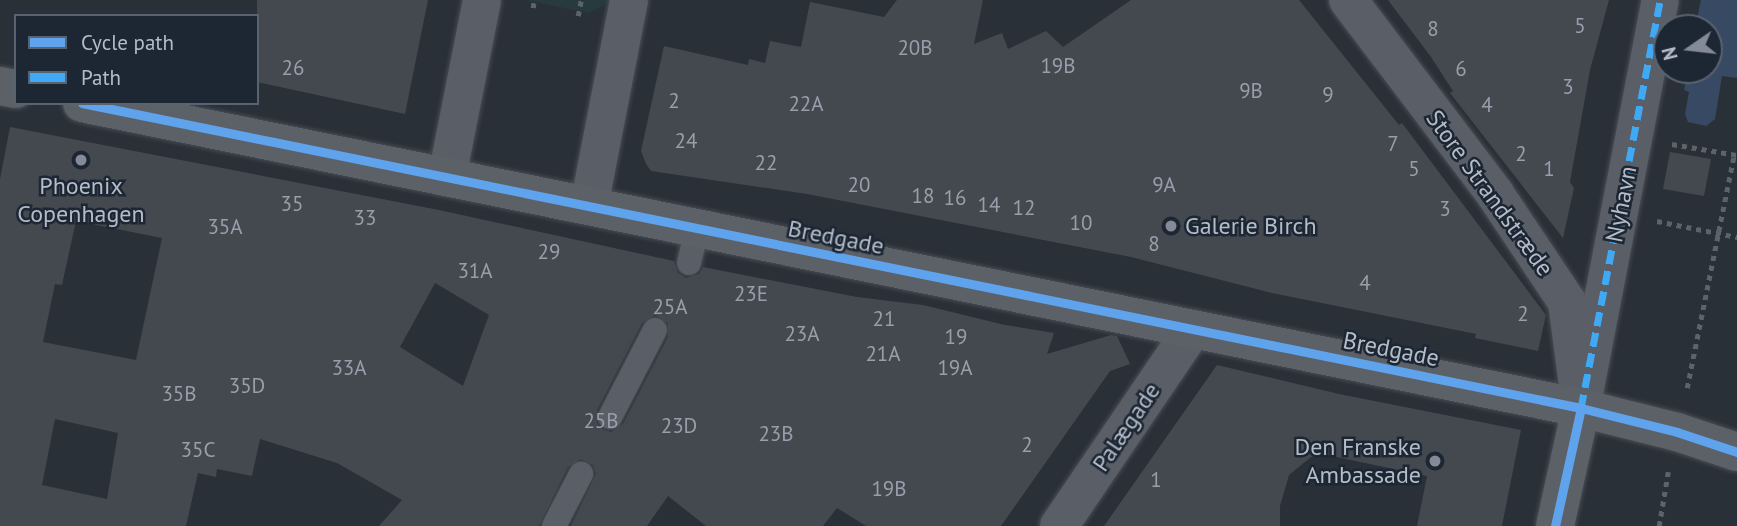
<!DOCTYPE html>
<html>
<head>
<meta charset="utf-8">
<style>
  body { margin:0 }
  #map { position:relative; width:1737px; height:526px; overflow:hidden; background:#2a3038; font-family:"PT Sans",sans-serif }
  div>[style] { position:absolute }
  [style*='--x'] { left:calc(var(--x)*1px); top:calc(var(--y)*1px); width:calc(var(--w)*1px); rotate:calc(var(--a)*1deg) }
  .green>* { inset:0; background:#273a3e }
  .water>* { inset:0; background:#384963 }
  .building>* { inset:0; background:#444950 }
  .path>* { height:4.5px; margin-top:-2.25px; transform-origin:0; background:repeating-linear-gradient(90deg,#5d636a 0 5px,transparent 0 10px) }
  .roads { filter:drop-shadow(0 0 2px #484c53) drop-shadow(0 0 2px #484c53) }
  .service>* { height:24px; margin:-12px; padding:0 12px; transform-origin:12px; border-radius:12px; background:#5a5e66 }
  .pedestrian>* { height:37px; margin:-18.5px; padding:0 18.5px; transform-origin:18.5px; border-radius:18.5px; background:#5a5e66 }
  .minor>* { height:38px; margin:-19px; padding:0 19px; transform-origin:19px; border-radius:19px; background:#5a5e66 }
  .primary>* { height:38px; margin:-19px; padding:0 19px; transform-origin:19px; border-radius:19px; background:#5c6168 }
  .quiet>* { height:7px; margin-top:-3.5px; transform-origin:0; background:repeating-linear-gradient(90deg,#3fa9f5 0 14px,transparent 0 21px) }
  .cycleway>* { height:9px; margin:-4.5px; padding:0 4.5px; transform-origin:4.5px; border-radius:4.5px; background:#60a3ed }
  .dots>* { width:19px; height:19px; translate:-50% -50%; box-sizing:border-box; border:4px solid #1d2633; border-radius:50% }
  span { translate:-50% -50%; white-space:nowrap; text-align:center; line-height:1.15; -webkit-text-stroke:5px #1d2633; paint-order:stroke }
  .number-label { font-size:21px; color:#989fab }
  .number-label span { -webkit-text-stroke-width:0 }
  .poi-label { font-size:24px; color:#b4bcc9 }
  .left { translate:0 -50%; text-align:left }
  .right { translate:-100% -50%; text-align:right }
  .street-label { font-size:24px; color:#b4bcc9 }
  .legend { position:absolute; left:14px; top:14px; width:245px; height:91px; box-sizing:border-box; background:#1d2633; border:2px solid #59626f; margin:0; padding:9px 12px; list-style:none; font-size:21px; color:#b4bcc9 }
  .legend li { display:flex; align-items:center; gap:14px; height:35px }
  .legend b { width:35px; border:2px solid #59626f }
  .north { position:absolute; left:1653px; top:14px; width:70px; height:70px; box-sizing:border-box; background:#1d2633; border:2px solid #59626f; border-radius:50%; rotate:256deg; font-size:19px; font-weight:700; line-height:28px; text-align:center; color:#b4bcc9 }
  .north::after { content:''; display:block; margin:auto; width:24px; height:32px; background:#848b96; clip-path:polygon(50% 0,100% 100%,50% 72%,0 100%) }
</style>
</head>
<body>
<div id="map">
  <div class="green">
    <i style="clip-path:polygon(525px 0,613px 0,589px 13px)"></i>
  </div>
  <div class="water">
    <i style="clip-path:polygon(1701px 0,1737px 0,1737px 78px,1722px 76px,1715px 119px,1706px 126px,1688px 122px,1685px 114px,1689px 92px,1684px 90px,1688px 70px,1709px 70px,1709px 28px,1695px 28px)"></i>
  </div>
  <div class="building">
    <i style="clip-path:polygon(257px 0,428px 0,405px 114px,257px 82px)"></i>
    <i style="clip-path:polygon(897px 0,983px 0,974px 44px,1002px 33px,1008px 49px,1046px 31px,1063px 47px,1131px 0,1299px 0,1399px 125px,1402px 123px,1546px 315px,1538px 351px,1475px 338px,1476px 334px,1272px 293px,1131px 257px,807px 194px,651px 171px,646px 164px,641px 151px,664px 46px,748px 65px,749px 59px,765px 63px,770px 41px,801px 47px,810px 2px,884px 17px)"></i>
    <i style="clip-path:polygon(1388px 0,1609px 0,1590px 70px,1570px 182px,1574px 188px,1563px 238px,1450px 93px,1453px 91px,1431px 57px)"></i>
    <i style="clip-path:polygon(evenodd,10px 127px,439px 210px,674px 261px,678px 273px,686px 278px,699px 274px,703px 267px,857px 297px,923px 305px,1005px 325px,1054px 333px,1047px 354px,1111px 335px,1117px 336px,1130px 364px,1110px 371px,1001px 526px,866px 526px,837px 508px,823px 526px,706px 526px,668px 496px,647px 526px,571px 526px,596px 474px,593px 465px,581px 459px,568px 467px,539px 526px,379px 526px,402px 500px,337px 463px,260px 439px,252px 476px,217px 469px,216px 477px,198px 473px,186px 526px,0 526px,0 179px,10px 127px,76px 221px,162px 238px,136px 360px,43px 342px,55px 284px,62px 285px,76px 221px,10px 127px,435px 283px,489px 315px,463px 386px,400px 347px,435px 283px,10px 127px,655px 315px,668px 323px,668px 337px,623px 424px,611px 432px,604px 430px,597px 424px,597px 410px,642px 323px,655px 315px,10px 127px,55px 419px,118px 433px,107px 499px,42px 485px,55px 419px)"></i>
    <i style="clip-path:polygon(1670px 152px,1711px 159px,1704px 196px,1663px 189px)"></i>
    <i style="clip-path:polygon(1217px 365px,1339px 394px,1521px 430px,1502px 526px,1417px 526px,1427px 476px,1327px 455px,1311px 457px,1289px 475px,1280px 506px,1280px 526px,1104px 526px)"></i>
  </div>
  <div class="path">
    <i style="--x:533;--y:8;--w:8;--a:-83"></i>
    <i style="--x:578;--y:16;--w:16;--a:-79"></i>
    <i style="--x:1672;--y:144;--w:66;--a:9.6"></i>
    <i style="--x:1657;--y:221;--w:82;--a:11.3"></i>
    <i style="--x:1687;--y:388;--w:238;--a:-78.6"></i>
    <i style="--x:1659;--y:526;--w:55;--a:-80.5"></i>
  </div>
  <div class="roads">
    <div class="service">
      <i style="--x:689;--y:263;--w:36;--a:-77"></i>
      <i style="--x:610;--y:417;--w:98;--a:-62.7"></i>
      <i style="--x:554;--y:526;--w:59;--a:-62.6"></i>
    </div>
    <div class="pedestrian">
      <i style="--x:1583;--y:398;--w:405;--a:-79.1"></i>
    </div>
    <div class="minor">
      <i style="--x:1348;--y:0;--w:243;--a:52.8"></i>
      <i style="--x:1495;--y:194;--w:130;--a:56.3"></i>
      <i style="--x:1567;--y:302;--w:107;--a:82.5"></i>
      <i style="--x:447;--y:177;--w:180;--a:-78.8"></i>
      <i style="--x:589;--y:206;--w:210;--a:-79"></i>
      <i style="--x:1059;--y:526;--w:238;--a:-55.8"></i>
    </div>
    <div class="primary">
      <i style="--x:0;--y:86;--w:16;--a:11"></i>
      <i style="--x:82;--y:103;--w:1530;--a:11.5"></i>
      <i style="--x:1581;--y:408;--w:99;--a:14"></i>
      <i style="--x:1677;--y:432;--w:63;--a:18.4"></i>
      <i style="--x:1555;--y:526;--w:121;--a:-77.6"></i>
    </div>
  </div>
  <div class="quiet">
    <i style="--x:1581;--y:408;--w:416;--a:-79"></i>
  </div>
  <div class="cycleway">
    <i style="--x:82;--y:103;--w:1530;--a:11.5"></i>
    <i style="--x:1581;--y:408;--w:99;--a:14"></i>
    <i style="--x:1677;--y:432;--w:63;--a:18.4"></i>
    <i style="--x:1555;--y:526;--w:121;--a:-77.6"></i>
  </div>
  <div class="dots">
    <i style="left:81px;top:160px;background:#848b96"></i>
    <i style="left:1171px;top:226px;background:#848b96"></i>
    <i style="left:1435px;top:461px;background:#848b96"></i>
  </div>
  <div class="number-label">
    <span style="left:1580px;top:26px">5</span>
    <span style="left:1433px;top:29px">8</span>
    <span style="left:915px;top:48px">20B</span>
    <span style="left:1058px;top:66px">19B</span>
    <span style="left:293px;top:68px">26</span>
    <span style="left:1461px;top:69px">6</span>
    <span style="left:1568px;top:87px">3</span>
    <span style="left:1251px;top:91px">9B</span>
    <span style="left:1328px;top:95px">9</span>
    <span style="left:674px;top:101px">2</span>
    <span style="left:806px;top:104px">22A</span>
    <span style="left:1487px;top:105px">4</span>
    <span style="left:686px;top:141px">24</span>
    <span style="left:1393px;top:144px">7</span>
    <span style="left:1521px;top:154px">2</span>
    <span style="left:766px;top:163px">22</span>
    <span style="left:1414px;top:169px">5</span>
    <span style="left:1549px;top:169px">1</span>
    <span style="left:859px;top:185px">20</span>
    <span style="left:1164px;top:185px">9A</span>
    <span style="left:923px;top:196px">18</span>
    <span style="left:955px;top:198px">16</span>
    <span style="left:292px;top:204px">35</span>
    <span style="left:989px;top:205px">14</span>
    <span style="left:1024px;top:208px">12</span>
    <span style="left:1445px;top:209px">3</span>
    <span style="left:365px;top:218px">33</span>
    <span style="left:1081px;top:223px">10</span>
    <span style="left:225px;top:227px">35A</span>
    <span style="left:1154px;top:244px">8</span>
    <span style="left:549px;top:252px">29</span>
    <span style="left:475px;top:271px">31A</span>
    <span style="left:1365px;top:283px">4</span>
    <span style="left:751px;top:294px">23E</span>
    <span style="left:670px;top:307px">25A</span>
    <span style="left:1523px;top:314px">2</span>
    <span style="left:884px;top:319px">21</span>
    <span style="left:802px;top:334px">23A</span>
    <span style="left:956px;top:337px">19</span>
    <span style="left:883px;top:354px">21A</span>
    <span style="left:349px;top:368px">33A</span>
    <span style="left:955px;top:368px">19A</span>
    <span style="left:247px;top:386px">35D</span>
    <span style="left:179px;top:394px">35B</span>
    <span style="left:601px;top:421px">25B</span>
    <span style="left:679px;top:426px">23D</span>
    <span style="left:776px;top:434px">23B</span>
    <span style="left:1027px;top:445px">2</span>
    <span style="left:198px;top:450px">35C</span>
    <span style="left:1156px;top:480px">1</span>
    <span style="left:889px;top:489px">19B</span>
  </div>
  <div class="poi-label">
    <span style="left:81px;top:200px">Phoenix<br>Copenhagen</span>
    <span class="left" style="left:1185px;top:226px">Galerie Birch</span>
    <span class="right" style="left:1421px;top:461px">Den Franske<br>Ambassade</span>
  </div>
  <div class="street-label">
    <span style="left:1490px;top:193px;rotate:54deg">Store Strandstræde</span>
    <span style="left:1621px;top:204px;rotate:-79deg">Nyhavn</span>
    <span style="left:836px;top:237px;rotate:11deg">Bredgade</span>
    <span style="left:1391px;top:349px;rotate:11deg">Bredgade</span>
    <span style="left:1126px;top:427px;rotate:-56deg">Palægade</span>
  </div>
  <ul class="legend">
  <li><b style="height:9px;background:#60a3ed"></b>Cycle path</li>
  <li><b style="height:9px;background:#3fa9f5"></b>Path</li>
  </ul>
  <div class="north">N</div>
</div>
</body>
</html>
